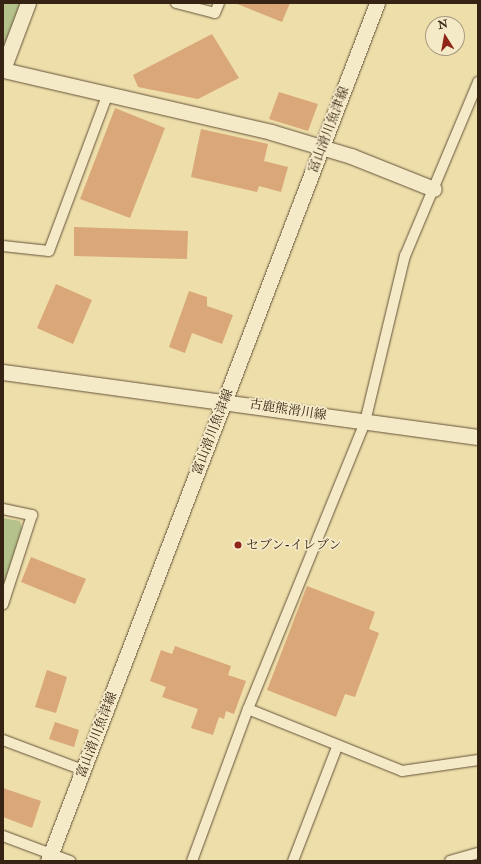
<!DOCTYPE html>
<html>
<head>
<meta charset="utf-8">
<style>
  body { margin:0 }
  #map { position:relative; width:481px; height:864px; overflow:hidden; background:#eedeaa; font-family:"IM FELL Double Pica","Noto Serif JP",serif }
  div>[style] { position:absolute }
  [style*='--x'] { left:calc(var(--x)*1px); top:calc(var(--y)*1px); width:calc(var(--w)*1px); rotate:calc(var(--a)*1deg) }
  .green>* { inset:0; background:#b5c28b }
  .building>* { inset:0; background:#daa779 }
  .roads { filter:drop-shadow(0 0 1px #655239) drop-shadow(0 0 1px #655239) }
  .street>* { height:10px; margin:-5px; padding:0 5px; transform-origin:5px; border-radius:5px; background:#f4eac8 }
  .secondary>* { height:15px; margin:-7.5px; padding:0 7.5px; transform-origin:7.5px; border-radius:7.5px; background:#f4eac8 }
  .dots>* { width:11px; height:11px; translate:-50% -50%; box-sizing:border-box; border:2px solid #f4eac8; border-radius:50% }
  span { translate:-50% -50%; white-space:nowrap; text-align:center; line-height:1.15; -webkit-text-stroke:3.5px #f4eac8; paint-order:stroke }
  .street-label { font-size:13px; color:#372313 }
  .poi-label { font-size:13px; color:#372313 }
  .left { translate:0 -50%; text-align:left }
  .frame { position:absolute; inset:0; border:4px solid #372313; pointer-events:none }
  .north { position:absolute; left:425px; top:16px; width:40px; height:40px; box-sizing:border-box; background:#f4eac8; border:1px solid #a89a80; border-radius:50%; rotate:349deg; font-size:11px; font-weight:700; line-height:16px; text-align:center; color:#372313 }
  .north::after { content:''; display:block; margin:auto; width:14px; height:18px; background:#8f2418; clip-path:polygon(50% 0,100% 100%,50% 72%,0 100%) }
</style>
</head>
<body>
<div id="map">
  <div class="green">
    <i style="clip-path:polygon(3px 3px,21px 3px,3px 51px)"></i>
    <i style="clip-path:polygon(3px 518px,20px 521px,22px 528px,3px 587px)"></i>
  </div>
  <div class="building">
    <i style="clip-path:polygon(235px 3px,290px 3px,282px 22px)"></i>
    <i style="clip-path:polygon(212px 34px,239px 78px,198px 99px,138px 87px,133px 75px)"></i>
    <i style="clip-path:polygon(279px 92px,318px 104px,308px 131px,269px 119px)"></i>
    <i style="clip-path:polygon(115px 108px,165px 128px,130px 218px,80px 199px)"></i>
    <i style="clip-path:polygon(201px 129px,268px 144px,264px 161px,288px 167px,281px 192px,259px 186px,257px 192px,191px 177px)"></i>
    <i style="clip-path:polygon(74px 227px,188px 231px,187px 259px,74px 256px)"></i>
    <i style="clip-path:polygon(56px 284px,92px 300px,73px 344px,37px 328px)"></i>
    <i style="clip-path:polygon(189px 291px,207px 297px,207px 306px,233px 315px,222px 344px,192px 333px,185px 353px,169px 347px)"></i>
    <i style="clip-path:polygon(31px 557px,86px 579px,75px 604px,21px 582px)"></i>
    <i style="clip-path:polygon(307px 586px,375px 612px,369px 629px,379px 633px,355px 697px,345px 694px,336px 717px,267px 690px)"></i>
    <i style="clip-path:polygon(175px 646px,231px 666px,228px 675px,246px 681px,234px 714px,226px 711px,224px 719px,219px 717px,213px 735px,191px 728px,198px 709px,162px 697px,166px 687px,150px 681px,161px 650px,172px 654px)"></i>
    <i style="clip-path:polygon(47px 670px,67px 677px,56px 713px,35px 707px)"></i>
    <i style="clip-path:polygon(55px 722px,79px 730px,74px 747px,49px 739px)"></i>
    <i style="clip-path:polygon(3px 788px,41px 801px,32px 828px,3px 817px)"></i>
  </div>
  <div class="roads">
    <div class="street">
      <i style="--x:176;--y:3;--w:40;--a:14.4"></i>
      <i style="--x:215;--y:13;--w:11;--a:-68"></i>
      <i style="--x:3;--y:246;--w:46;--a:6.2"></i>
      <i style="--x:49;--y:251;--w:165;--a:-69.5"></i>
      <i style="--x:3;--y:509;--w:30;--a:12"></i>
      <i style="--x:32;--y:515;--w:94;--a:108"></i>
      <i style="--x:248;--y:709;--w:166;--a:21.9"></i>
      <i style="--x:402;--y:771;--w:77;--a:-8.2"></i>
      <i style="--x:3;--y:740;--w:85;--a:20.6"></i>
      <i style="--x:3;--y:836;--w:72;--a:20.5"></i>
      <i style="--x:192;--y:861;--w:162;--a:-69.8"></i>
      <i style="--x:248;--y:709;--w:310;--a:-67.8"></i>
      <i style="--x:365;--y:422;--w:171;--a:-76.5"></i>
      <i style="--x:405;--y:256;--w:189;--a:-67.2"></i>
      <i style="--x:293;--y:861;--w:122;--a:-68.9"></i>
      <i style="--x:450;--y:861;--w:29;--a:-16"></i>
    </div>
    <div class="secondary">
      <i style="--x:3;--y:69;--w:71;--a:-69.3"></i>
      <i style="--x:3;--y:70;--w:275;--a:13"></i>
      <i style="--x:271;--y:132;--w:84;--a:16.7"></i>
      <i style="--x:351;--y:156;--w:89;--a:21.7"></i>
      <i style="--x:3;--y:372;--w:479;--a:7.8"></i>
      <i style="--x:48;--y:861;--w:919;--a:-69.02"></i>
    </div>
  </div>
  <div class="dots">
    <i style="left:238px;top:545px;background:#8f2418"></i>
  </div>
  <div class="street-label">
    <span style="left:329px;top:130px;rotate:-69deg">富山滑川魚津線</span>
    <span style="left:288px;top:410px;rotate:9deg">古鹿熊滑川線</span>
    <span style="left:213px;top:432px;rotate:-69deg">富山滑川魚津線</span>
    <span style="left:97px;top:735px;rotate:-69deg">富山滑川魚津線</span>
  </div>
  <div class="poi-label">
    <span class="left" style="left:246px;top:545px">セブン-イレブン</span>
  </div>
  <div class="frame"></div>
  <div class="north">N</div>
</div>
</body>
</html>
